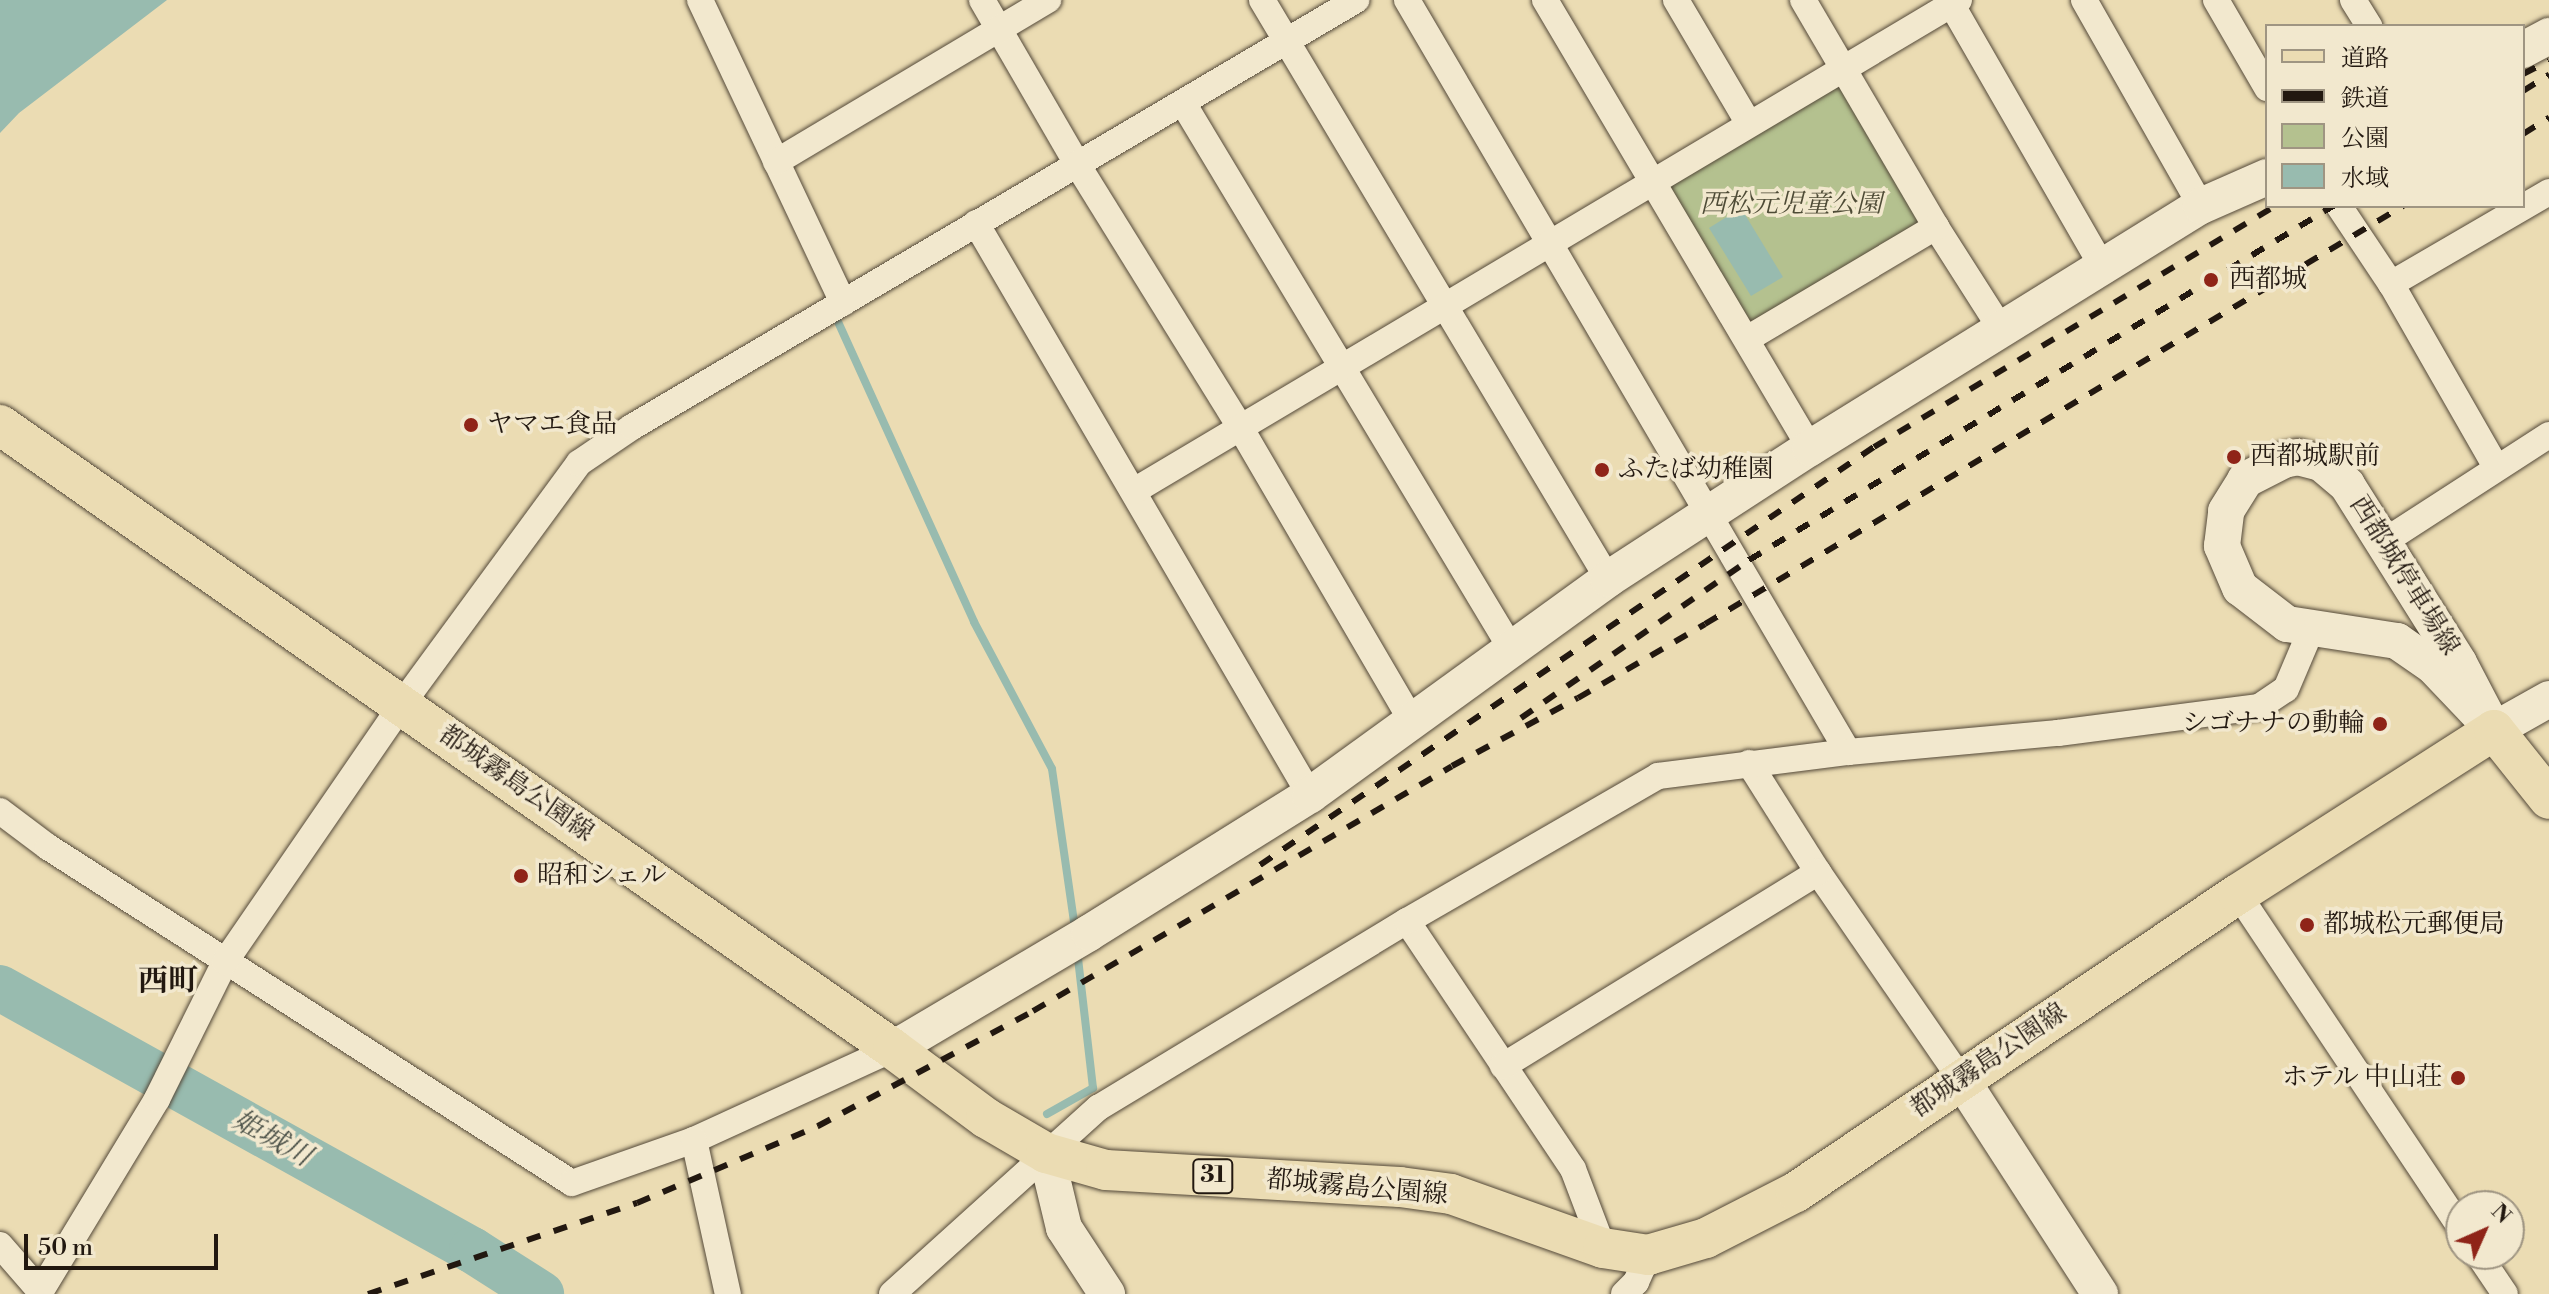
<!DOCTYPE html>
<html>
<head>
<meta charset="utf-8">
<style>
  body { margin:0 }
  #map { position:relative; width:2549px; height:1294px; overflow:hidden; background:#ebdcb3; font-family:"Libre Bodoni","Noto Serif JP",serif }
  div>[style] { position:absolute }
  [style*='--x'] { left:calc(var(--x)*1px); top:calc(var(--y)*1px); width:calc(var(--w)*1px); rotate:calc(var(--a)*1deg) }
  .green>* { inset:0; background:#b4c18f }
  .water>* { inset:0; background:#98bbaf }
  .stream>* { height:8px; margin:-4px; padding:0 4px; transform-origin:4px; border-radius:4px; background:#98bbaf }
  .river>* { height:46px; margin:-23px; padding:0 23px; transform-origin:23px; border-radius:23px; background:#98bbaf }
  .roads { filter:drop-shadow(0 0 2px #544939) drop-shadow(0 0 2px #544939) }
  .street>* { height:26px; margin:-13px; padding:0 13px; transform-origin:13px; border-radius:13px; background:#f2e8ce }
  .secondary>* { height:36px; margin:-18px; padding:0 18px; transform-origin:18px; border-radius:18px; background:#f2e8ce }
  .primary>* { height:40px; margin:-20px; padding:0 20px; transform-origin:20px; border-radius:20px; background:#ebdcb3 }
  .rail>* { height:6px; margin-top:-3px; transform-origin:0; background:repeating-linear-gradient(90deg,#221810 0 14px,transparent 0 28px) }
  .dots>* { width:22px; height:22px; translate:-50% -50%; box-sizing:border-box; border:4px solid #f2e8ce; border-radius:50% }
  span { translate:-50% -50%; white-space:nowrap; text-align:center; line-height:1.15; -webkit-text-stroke:7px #f2e8ce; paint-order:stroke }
  .shield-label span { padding:2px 6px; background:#f2e8ce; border:2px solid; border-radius:6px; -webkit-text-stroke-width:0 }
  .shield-label { font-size:24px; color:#221810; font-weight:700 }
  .park-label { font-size:26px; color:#4e4b36; font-style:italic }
  .poi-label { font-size:26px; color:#221810 }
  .left { translate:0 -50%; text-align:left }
  .right { translate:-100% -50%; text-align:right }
  .street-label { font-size:26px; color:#221810 }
  .water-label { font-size:28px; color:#4b5148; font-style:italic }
  .quarter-label { font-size:30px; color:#221810; font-weight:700 }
  .legend { position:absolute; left:2265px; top:24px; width:260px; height:184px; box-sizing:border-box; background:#f2e8ce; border:2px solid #9f9582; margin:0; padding:10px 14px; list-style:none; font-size:24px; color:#221810 }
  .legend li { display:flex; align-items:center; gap:16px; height:40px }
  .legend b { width:40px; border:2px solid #9f9582 }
  .north { position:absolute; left:2445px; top:1190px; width:80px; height:80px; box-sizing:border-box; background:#f2e8ce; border:2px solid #9f9582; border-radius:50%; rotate:45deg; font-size:22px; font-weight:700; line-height:32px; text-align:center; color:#221810 }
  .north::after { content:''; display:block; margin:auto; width:28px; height:36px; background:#8f2418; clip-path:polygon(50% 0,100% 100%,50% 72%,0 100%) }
  .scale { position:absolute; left:24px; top:1234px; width:194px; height:36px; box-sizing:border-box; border:4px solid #221810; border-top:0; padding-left:10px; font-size:24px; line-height:28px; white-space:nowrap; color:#221810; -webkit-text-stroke:6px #f2e8ce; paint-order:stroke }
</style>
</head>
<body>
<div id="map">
  <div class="green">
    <i style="clip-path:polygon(1844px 68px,1936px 227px,1747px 339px,1652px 182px)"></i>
  </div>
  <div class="water">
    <i style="clip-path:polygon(0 0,167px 0,19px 113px,0 133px)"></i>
    <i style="clip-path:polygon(1741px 208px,1783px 277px,1751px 296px,1709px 228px)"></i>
  </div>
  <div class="stream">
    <i style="--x:834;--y:313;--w:339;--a:65.6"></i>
    <i style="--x:974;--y:622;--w:166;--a:62"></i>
    <i style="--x:1052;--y:769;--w:161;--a:81.8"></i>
    <i style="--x:1047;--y:1114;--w:53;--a:-29.5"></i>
    <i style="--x:1093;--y:1088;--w:139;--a:-96.6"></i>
  </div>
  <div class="river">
    <i style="--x:0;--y:988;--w:540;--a:29.03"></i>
    <i style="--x:472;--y:1250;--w:82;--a:32.5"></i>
  </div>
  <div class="roads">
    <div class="street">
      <i style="--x:700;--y:0;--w:335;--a:64.7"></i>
      <i style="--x:982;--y:0;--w:190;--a:59.9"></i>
      <i style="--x:1077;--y:164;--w:309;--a:58.2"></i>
      <i style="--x:1240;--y:427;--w:343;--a:59.7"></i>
      <i style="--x:1262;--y:0;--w:675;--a:59.14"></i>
      <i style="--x:1407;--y:0;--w:872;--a:59.61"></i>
      <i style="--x:1545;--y:0;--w:521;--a:59.39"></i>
      <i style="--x:1676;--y:0;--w:144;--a:59.5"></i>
      <i style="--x:1803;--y:0;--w:263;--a:59.6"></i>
      <i style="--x:1936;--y:227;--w:121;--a:57.5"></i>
      <i style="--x:1949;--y:0;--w:307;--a:60.1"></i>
      <i style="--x:2084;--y:0;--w:237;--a:60.4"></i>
      <i style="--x:2216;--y:0;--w:102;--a:59.9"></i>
      <i style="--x:2353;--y:0;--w:31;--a:58"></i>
      <i style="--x:1183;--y:103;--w:638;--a:58.97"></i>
      <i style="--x:776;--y:162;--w:317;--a:-30.8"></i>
      <i style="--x:2339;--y:206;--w:94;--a:56.3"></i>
      <i style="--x:976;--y:223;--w:662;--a:59.72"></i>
      <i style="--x:1747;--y:339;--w:220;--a:-30.7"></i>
      <i style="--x:2496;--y:467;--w:211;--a:-119.8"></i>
      <i style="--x:2391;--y:284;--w:183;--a:-30.2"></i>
      <i style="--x:1134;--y:491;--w:960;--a:-30.76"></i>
      <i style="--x:2382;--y:543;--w:199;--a:-32.9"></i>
      <i style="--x:1749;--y:763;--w:129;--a:57.7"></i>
      <i style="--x:1818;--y:872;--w:252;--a:55.4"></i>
      <i style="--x:0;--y:811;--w:60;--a:36.9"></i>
      <i style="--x:48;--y:847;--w:622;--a:32.67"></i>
      <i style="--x:572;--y:1183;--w:129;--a:-19.4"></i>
      <i style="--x:694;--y:1140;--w:219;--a:-24.6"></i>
      <i style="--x:2238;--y:894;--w:402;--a:56.3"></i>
      <i style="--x:1407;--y:921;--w:298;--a:56.2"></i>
      <i style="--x:1573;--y:1169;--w:85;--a:69.2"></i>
      <i style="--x:1503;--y:1066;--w:370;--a:-31.6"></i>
      <i style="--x:694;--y:1140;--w:158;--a:77.6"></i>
      <i style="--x:0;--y:1245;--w:61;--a:49"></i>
      <i style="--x:2478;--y:1254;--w:48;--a:56"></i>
      <i style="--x:39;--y:1294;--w:228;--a:-58.8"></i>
      <i style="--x:157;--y:1099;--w:153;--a:-63.6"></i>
      <i style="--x:225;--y:962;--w:313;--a:-55.5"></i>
      <i style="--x:402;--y:704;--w:299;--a:-53.7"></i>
      <i style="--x:579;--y:463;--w:64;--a:-34.2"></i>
      <i style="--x:632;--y:427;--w:841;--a:-30.53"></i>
      <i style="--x:892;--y:1294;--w:278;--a:-42.1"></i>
      <i style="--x:1098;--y:1108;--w:361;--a:-31.2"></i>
      <i style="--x:1407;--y:921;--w:290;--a:-30"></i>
      <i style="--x:1658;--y:776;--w:192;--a:-7.2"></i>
      <i style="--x:1848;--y:752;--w:211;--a:-5.2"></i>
      <i style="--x:2058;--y:733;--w:203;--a:-7.4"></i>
      <i style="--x:2259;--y:707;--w:32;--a:-34"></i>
      <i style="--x:2286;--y:689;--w:64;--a:-67"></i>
      <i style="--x:1624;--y:1294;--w:17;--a:-45"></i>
      <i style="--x:1636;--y:1282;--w:30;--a:-66"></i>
    </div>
    <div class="secondary">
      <i style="--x:2523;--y:50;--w:30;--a:-28"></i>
      <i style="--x:2298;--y:457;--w:24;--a:15"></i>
      <i style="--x:2321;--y:463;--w:34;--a:40"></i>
      <i style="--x:2347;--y:485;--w:210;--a:57.8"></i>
      <i style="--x:2459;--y:663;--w:76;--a:62.4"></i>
      <i style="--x:2494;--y:730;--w:88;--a:-133.6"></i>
      <i style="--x:2433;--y:666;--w:44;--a:-145.2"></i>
      <i style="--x:2397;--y:641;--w:111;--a:-171.2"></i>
      <i style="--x:2287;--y:624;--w:59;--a:-142.5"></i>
      <i style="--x:2240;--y:588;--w:46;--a:-113.2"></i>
      <i style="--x:2222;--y:546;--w:35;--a:-83"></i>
      <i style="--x:2226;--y:511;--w:36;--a:-58"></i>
      <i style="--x:2245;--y:480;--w:44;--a:-27.1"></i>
      <i style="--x:2284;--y:460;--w:14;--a:-12"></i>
      <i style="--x:2494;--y:730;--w:63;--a:-29.4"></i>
      <i style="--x:893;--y:1049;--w:228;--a:-30.6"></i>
      <i style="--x:1089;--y:933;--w:261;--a:-32"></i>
      <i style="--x:1310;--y:795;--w:368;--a:-35.9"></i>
      <i style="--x:1608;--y:579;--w:241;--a:-33"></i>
      <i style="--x:1810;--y:448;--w:460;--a:-31.8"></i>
      <i style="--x:2201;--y:206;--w:72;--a:-23.7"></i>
      <i style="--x:1961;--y:1079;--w:256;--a:57.1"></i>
      <i style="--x:1046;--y:1153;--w:77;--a:76.5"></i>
      <i style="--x:1064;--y:1228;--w:79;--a:56.9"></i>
    </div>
    <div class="primary">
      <i style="--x:0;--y:425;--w:1089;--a:34.94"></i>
      <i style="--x:893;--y:1049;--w:116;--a:36.6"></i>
      <i style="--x:986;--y:1118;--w:69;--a:30.3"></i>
      <i style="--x:1046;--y:1153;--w:62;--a:15.8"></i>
      <i style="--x:1106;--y:1170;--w:294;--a:3.3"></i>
      <i style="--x:1400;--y:1187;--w:51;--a:7.8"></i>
      <i style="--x:1451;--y:1194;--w:161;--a:19.6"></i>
      <i style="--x:1603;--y:1248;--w:46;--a:8.8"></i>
      <i style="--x:1648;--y:1255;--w:60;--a:-16.3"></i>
      <i style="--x:1706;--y:1238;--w:101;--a:-27.1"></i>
      <i style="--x:1796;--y:1192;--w:533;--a:-33.99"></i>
      <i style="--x:2238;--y:894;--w:304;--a:-32.6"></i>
      <i style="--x:2494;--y:730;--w:88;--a:51.4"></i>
    </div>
  </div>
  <div class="rail">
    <i style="--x:2523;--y:74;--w:29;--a:-27"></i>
    <i style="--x:2523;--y:91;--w:31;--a:-32"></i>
    <i style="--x:2523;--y:134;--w:31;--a:-32"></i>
    <i style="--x:1521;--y:718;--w:277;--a:-34.7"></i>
    <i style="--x:1749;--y:560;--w:683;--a:-31.22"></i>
    <i style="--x:1260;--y:865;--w:743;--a:-34.25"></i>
    <i style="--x:1874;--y:447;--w:468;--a:-31"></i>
    <i style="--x:368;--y:1294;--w:284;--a:-18.7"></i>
    <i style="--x:637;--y:1203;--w:197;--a:-23"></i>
    <i style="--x:818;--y:1126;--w:244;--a:-28.1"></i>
    <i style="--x:1033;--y:1011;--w:485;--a:-30.3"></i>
    <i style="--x:1452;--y:766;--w:143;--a:-28.4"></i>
    <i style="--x:1578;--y:698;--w:147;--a:-30.2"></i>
    <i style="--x:1705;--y:624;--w:814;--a:-30.92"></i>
  </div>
  <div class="dots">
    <i style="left:2211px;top:280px;background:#8f2418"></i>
    <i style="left:471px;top:425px;background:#8f2418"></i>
    <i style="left:2234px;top:457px;background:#8f2418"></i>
    <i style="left:1602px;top:470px;background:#8f2418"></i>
    <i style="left:2380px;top:724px;background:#8f2418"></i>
    <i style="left:521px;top:876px;background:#8f2418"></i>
    <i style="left:2307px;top:925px;background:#8f2418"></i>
    <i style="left:2458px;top:1078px;background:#8f2418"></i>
  </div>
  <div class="shield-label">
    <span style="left:1213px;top:1176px">31</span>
  </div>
  <div class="park-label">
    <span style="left:1791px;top:205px">西松元児童公園</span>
  </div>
  <div class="poi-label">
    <span class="left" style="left:2229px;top:280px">西都城</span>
    <span class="left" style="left:487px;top:425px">ヤマエ食品</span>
    <span class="left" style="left:2250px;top:457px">西都城駅前</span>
    <span class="left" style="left:1618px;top:470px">ふたば幼稚園</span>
    <span class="right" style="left:2364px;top:724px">シゴナナの動輪</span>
    <span class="left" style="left:537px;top:876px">昭和シェル</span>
    <span class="left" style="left:2323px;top:925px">都城松元郵便局</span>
    <span class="right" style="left:2442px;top:1078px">ホテル 中山荘</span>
  </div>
  <div class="street-label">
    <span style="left:2404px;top:576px;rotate:58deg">西都城停車場線</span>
    <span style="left:516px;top:784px;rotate:35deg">都城霧島公園線</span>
    <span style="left:1989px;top:1061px;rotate:-34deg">都城霧島公園線</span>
    <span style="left:1357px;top:1188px;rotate:5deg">都城霧島公園線</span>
  </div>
  <div class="water-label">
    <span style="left:272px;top:1139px;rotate:29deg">姫城川</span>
  </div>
  <div class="quarter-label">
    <span style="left:168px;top:981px">西町</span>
  </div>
  <ul class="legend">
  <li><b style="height:10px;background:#ebdcb3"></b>道路</li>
  <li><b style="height:10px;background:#221810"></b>鉄道</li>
  <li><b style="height:22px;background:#b4c18f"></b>公園</li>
  <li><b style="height:22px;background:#98bbaf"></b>水域</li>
  </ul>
  <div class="north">N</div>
  <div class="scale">50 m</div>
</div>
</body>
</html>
